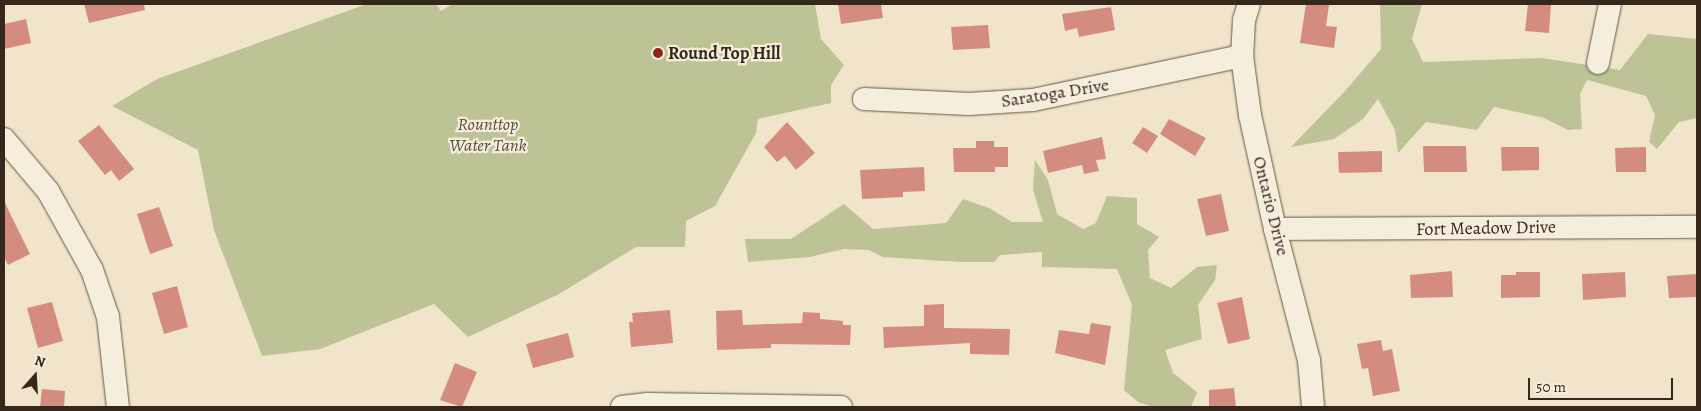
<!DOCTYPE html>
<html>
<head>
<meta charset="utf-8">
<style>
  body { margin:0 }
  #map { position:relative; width:1701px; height:411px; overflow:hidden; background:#f0e5cb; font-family:Alegreya,serif }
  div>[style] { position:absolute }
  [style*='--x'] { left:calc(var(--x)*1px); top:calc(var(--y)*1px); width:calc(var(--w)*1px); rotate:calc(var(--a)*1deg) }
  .green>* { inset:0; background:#bdc395 }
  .building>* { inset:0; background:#d48c80 }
  .roads { filter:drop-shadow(0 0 1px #645648) drop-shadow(0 0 1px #645648) }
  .street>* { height:22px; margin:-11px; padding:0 11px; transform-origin:11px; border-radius:11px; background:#f5eedd }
  .dots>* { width:14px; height:14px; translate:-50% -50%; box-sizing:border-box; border:2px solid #f5eedd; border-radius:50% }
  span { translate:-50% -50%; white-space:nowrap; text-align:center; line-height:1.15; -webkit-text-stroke:4.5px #f5eedd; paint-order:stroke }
  .poi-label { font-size:18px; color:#36271c; font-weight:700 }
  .left { translate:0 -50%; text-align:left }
  .street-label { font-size:18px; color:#36271c }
  .park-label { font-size:18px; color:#584e3a; font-style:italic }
  .frame { position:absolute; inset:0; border:5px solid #36271c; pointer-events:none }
  .north { position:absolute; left:10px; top:351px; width:50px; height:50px; -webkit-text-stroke:4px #f5eedd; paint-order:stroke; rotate:19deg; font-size:14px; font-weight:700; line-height:20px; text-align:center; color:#36271c }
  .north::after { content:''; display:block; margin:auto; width:18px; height:22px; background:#36271c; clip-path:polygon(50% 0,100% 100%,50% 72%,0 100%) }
  .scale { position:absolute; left:1528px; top:378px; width:145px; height:22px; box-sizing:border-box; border:2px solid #36271c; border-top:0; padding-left:6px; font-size:15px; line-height:18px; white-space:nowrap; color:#36271c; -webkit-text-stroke:4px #f5eedd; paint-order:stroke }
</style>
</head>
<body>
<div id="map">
  <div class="green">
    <i style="clip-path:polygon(367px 4px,436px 4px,441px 11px,452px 4px,815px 4px,821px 39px,844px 65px,831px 85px,831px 103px,758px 119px,756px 133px,715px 206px,686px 221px,685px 247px,636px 247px,559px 294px,468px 337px,434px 304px,320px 349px,262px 356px,214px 230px,198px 150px,112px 106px,157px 79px)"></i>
    <i style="clip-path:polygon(1380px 4px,1422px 4px,1412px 39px,1423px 62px,1542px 58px,1620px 70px,1648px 34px,1697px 39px,1697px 118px,1679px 122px,1657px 149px,1649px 142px,1655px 115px,1646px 96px,1587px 80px,1580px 94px,1582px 129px,1568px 130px,1544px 118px,1494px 107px,1477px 130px,1426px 122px,1398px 153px,1395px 130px,1378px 99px,1363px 119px,1334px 139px,1291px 147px,1345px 91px,1381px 49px)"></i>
    <i style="clip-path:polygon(1035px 160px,1048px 180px,1057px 214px,1083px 229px,1096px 223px,1107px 196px,1137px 198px,1137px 224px,1159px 237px,1148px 250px,1150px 278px,1171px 288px,1197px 267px,1217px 265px,1215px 280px,1198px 305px,1202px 339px,1165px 350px,1173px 373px,1197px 392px,1191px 407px,1153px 407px,1138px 402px,1124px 390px,1132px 305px,1117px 269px,1042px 267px,1042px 252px,1000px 255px,994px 262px,960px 262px,883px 257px,869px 250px,844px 249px,810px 257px,748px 262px,745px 239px,791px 239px,844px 204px,873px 229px,946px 223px,963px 199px,989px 208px,1012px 222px,1043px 222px,1033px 190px)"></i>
  </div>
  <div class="building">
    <i style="clip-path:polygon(84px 4px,144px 4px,145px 10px,89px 23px)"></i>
    <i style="clip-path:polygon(838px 4px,881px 4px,883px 18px,841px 24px)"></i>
    <i style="clip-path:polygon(1306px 4px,1329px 5px,1326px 26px,1337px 27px,1334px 48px,1300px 43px)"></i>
    <i style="clip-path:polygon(1528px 4px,1551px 4px,1549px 33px,1525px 31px)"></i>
    <i style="clip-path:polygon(1111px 7px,1115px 30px,1079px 37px,1077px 28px,1065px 31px,1062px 14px)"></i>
    <i style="clip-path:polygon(26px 19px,31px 43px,4px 49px,4px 24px)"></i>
    <i style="clip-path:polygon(988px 25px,990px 48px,953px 50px,951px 27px)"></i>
    <i style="clip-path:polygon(1169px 119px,1206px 138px,1195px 156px,1160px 134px)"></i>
    <i style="clip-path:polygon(787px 122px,815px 153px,796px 170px,785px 156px,777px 162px,764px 147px)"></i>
    <i style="clip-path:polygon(99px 125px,134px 169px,119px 181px,111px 170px,105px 175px,78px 141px)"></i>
    <i style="clip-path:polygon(1143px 127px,1158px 136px,1147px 153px,1132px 143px)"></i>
    <i style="clip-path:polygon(1102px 137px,1106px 159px,1096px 160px,1099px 171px,1084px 174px,1082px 165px,1048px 173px,1043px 151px)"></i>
    <i style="clip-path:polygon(976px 141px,994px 141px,994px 147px,1008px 147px,1008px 167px,995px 167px,995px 172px,954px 172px,953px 148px,976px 148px)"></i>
    <i style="clip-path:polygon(1423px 146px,1466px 146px,1467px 172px,1424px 172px)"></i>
    <i style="clip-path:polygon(1501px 147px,1539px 147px,1539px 170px,1502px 171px)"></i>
    <i style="clip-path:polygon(1646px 147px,1646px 172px,1616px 172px,1615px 148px)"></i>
    <i style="clip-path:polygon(1382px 151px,1382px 172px,1339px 173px,1338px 152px)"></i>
    <i style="clip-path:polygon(924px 167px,925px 191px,903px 192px,903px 197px,862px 199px,860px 170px)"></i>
    <i style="clip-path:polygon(1221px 194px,1229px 231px,1206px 236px,1197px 199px)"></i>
    <i style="clip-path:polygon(4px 201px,30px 254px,8px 265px,4px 257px)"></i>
    <i style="clip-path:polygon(159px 207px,173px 246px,150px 254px,137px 214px)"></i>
    <i style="clip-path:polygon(1452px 271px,1453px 297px,1411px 298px,1410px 275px)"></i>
    <i style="clip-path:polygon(1516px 272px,1540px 272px,1540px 297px,1501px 298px,1501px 275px,1516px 275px)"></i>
    <i style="clip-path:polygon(1625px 272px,1626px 297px,1583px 300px,1582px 274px)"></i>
    <i style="clip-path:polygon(1697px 274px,1697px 297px,1669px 298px,1667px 276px)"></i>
    <i style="clip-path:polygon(177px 286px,188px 327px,164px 334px,152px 293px)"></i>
    <i style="clip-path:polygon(1242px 297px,1250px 339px,1228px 344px,1217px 303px)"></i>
    <i style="clip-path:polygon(52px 302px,63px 341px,38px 348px,27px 308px)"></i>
    <i style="clip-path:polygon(944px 304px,944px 328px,1010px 329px,1009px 355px,970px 354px,970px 343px,884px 348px,883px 327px,924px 326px,924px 305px)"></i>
    <i style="clip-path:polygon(670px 310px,673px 343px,631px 347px,629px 322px,633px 322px,632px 313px)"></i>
    <i style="clip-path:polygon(742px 310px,743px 325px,802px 323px,803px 312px,820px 313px,820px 319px,843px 321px,843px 325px,851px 325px,850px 345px,771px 344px,771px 348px,717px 350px,716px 311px)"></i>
    <i style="clip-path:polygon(1091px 323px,1111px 326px,1105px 365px,1055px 353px,1059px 330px,1089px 334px)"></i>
    <i style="clip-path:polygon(568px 333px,574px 357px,533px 368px,526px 344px)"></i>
    <i style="clip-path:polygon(1381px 340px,1383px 351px,1392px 349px,1400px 391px,1373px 396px,1368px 368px,1362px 369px,1357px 344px)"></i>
    <i style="clip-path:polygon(455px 363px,477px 372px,462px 407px,440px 400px)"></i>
    <i style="clip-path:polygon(1234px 388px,1236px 407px,1209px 407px,1209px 390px)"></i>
    <i style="clip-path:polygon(42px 389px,65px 391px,64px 407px,40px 407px)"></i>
  </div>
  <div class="roads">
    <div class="street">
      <i style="--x:1249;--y:4;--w:17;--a:107"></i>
      <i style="--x:1244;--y:20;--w:36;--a:93"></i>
      <i style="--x:1242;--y:56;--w:60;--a:82.3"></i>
      <i style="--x:1250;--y:115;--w:117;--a:77.6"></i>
      <i style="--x:1275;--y:229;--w:135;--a:75.5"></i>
      <i style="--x:1309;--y:360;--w:47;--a:85.1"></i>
      <i style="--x:1598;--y:63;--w:60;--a:-78.5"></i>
      <i style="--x:864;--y:99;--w:105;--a:2.7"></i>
      <i style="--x:969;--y:104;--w:64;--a:-3.6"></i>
      <i style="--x:1033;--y:100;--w:214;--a:-11.9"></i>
      <i style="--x:4;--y:139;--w:68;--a:49.8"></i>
      <i style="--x:48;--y:191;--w:90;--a:60.9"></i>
      <i style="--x:92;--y:270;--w:50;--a:71.2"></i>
      <i style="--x:108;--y:317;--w:91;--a:83.7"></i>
      <i style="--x:1275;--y:229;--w:422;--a:-0.3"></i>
      <i style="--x:622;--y:407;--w:26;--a:-7"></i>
      <i style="--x:648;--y:404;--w:193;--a:0.9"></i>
    </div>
  </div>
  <div class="dots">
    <i style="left:658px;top:53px;background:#8f2418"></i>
  </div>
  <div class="poi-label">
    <span class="left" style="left:668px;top:53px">Round Top Hill</span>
  </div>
  <div class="street-label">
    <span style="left:1055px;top:93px;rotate:-9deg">Saratoga Drive</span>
    <span style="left:1271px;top:206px;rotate:76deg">Ontario Drive</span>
    <span style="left:1486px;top:228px;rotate:-1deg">Fort Meadow Drive</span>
  </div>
  <div class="park-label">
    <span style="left:488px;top:135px">Rounttop<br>Water Tank</span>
  </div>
  <div class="frame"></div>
  <div class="north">N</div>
  <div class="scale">50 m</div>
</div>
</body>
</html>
